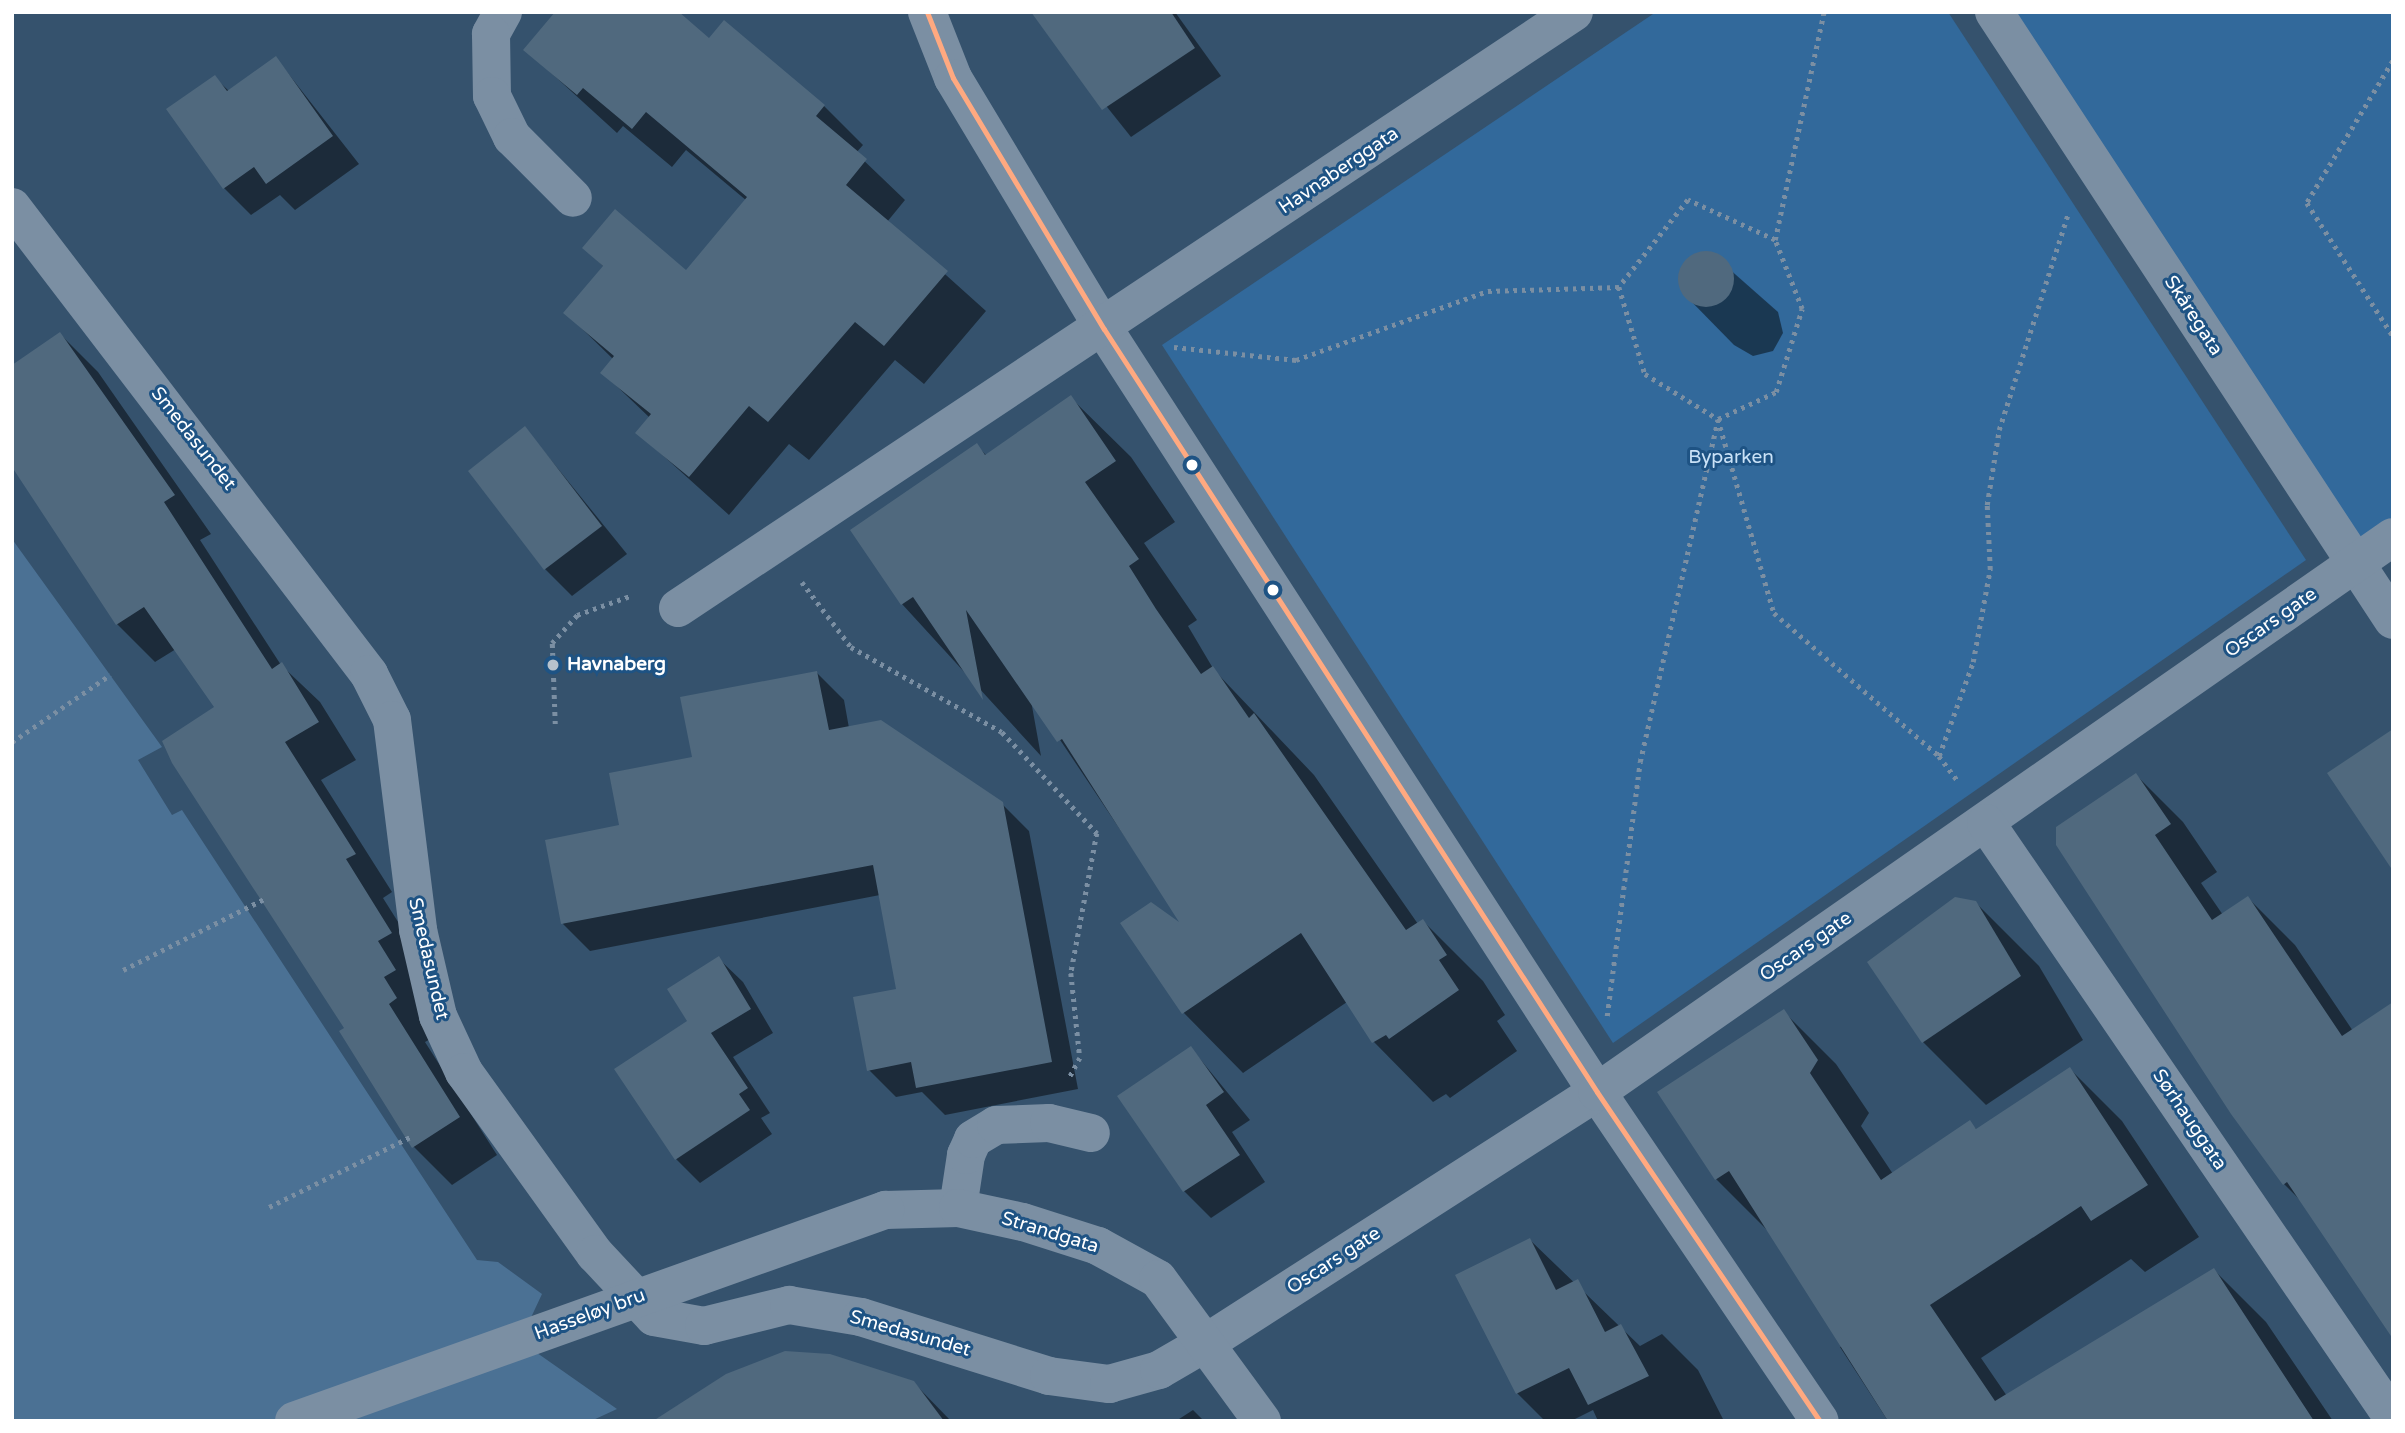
<!DOCTYPE html>
<html>
<head>
<meta charset="utf-8">
<style>
  body { margin:0 }
  #map { position:relative; width:2405px; height:1433px; overflow:hidden; background:#35526d; font-family:"Varela Round",sans-serif }
  div>[style] { position:absolute }
  [style*='--x'] { left:calc(var(--x)*1px); top:calc(var(--y)*1px); width:calc(var(--w)*1px); rotate:calc(var(--a)*1deg) }
  .green>* { inset:0; background:#32699b }
  .water>* { inset:0; background:#4b7194 }
  .shadow>* { inset:0; background:#0007 }
  .building>* { inset:0; background:#50697e }
  .round { border-radius:50% }
  .path>* { height:4.5px; margin-top:-2.25px; transform-origin:0; background:repeating-linear-gradient(90deg,#7b8fa3 0 3.5px,transparent 0 8.5px) }
  .minor>* { height:38px; margin:-19px; padding:0 19px; transform-origin:19px; border-radius:19px; background:#7b8fa3 }
  .minor-bridge>* { height:38px; margin:-19px; padding:0 19px; transform-origin:19px; border-radius:19px; background:#7b8fa3 }
  .bus-1>* { height:5px; margin:-2.5px; padding:0 2.5px; transform-origin:2.5px; border-radius:2.5px; background:#ffa980 }
  .dots>* { width:19px; height:19px; translate:-50% -50%; box-sizing:border-box; border:4px solid #1e5384; border-radius:50% }
  span { translate:-50% -50%; white-space:nowrap; text-align:center; line-height:1.15; -webkit-text-stroke:6px #1e5384; paint-order:stroke }
  .street-label { font-size:19px; color:#fff }
  .park-label { font-size:19px; color:#cae2f7 }
  .poi-label { font-size:19px; color:#fff; font-weight:700 }
  .left { translate:0 -50%; text-align:left }
  .frame { position:absolute; inset:0; border:14px solid #fff; pointer-events:none }
</style>
</head>
<body>
<div id="map">
  <div class="green">
    <i style="clip-path:polygon(1656px 12px,1948px 12px,2306px 560px,1613px 1043px,1162px 345px)"></i>
    <i style="clip-path:polygon(1994px 12px,2393px 12px,2393px 537px,2355px 564px)"></i>
  </div>
  <div class="water">
    <i style="clip-path:polygon(12px 539px,162px 747px,138px 760px,172px 815px,182px 810px,477px 1260px,498px 1262px,542px 1294px,520px 1341px,617px 1409px,591px 1421px,12px 1421px)"></i>
  </div>
  <div class="shadow">
    <i style="clip-path:polygon(1044px 12px,1175px 12px,1221px 76px,1131px 137px,1036px 18px)"></i>
    <i style="clip-path:polygon(710px 40px,824px 106px,863px 145px,856px 153px,905px 200px,887px 222px,986px 311px,924px 384px,895px 360px,809px 460px,789px 444px,729px 515px,638px 433px,650px 418px,603px 373px,613px 359px,566px 313px,604px 267px,584px 248px,687px 273px,747px 201px,686px 150px,672px 167px,623px 126px,617px 133px,526px 50px)"></i>
    <i style="clip-path:polygon(276px 58px,359px 164px,295px 210px,280px 195px,251px 215px,224px 188px,214px 77px,229px 91px)"></i>
    <i style="clip-path:polygon(1710px 252px,1778px 312px,1783px 333px,1773px 351px,1753px 356px,1734px 345px,1685px 295px,1679px 276px,1690px 257px)"></i>
    <i style="clip-path:polygon(60px 334px,98px 372px,211px 534px,200px 540px,281px 665px,320px 702px,356px 760px,321px 780px,392px 892px,383px 898px,429px 971px,434px 1037px,425px 1042px,497px 1155px,452px 1185px,414px 1147px,347px 1029px,217px 708px,176px 649px,155px 662px,117px 624px)"></i>
    <i style="clip-path:polygon(1071px 398px,1131px 457px,1175px 522px,1144px 543px,1197px 620px,1188px 626px,1214px 670px,1314px 775px,1418px 924px,1423px 921px,1483px 981px,1505px 1015px,1497px 1021px,1517px 1051px,1450px 1098px,1446px 1094px,1433px 1102px,1374px 1042px,1347px 1002px,1243px 1073px,1184px 1013px,1186px 928px,1030px 695px,1041px 756px,902px 604px,977px 446px,987px 456px)"></i>
    <i style="clip-path:polygon(525px 428px,627px 554px,572px 596px,545px 569px)"></i>
    <i style="clip-path:polygon(817px 673px,844px 700px,849px 728px,1001px 803px,1029px 831px,1078px 1089px,945px 1115px,922px 1092px,896px 1097px,869px 1070px,898px 990px,880px 895px,590px 951px,563px 924px,621px 827px,694px 758px)"></i>
    <i style="clip-path:polygon(2136px 775px,2183px 822px,2217px 872px,2201px 883px,2223px 915px,2248px 898px,2295px 945px,2353px 1031px,2305px 1205px,2284px 1184px,2058px 845px)"></i>
    <i style="clip-path:polygon(1976px 903px,2039px 966px,2083px 1040px,1986px 1105px,1923px 1042px,1870px 963px)"></i>
    <i style="clip-path:polygon(719px 959px,743px 982px,773px 1033px,733px 1057px,770px 1113px,761px 1118px,772px 1134px,700px 1183px,676px 1159px)"></i>
    <i style="clip-path:polygon(1784px 1012px,1836px 1064px,1869px 1113px,1861px 1126px,1893px 1174px,1969px 1122px,1977px 1130px,2070px 1069px,2122px 1121px,2199px 1237px,2145px 1272px,2131px 1259px,1981px 1358px,2007px 1396px,2214px 1270px,2266px 1322px,2333px 1421px,1888px 1421px,1840px 1347px,1847px 1344px,1768px 1231px,1716px 1179px)"></i>
    <i style="clip-path:polygon(1191px 1048px,1250px 1120px,1232px 1132px,1265px 1182px,1211px 1218px,1184px 1191px)"></i>
    <i style="clip-path:polygon(1530px 1240px,1640px 1346px,1662px 1334px,1698px 1370px,1724px 1421px,1598px 1421px,1593px 1410px,1571px 1421px,1545px 1421px,1517px 1393px)"></i>
    <i style="clip-path:polygon(913px 1382px,951px 1421px,703px 1421px)"></i>
    <i style="clip-path:polygon(1193px 1410px,1204px 1421px,1176px 1421px)"></i>
  </div>
  <div class="building">
    <i style="clip-path:polygon(555px 12px,679px 12px,709px 38px,724px 20px,825px 105px,816px 116px,867px 159px,846px 185px,948px 271px,884px 346px,855px 322px,768px 422px,749px 406px,689px 477px,635px 433px,651px 414px,600px 373px,614px 356px,563px 313px,603px 266px,582px 248px,615px 209px,686px 270px,747px 197px,646px 112px,632px 129px,583px 88px,577px 95px,523px 50px)"></i>
    <i style="clip-path:polygon(1031px 12px,1171px 12px,1195px 48px,1102px 110px)"></i>
    <i style="clip-path:polygon(276px 56px,333px 136px,266px 184px,254px 167px,223px 189px,166px 109px,215px 75px,227px 91px)"></i>
    <i class="round" style="left:1678px;top:251px;width:56px;height:56px"></i>
    <i style="clip-path:polygon(60px 332px,175px 495px,164px 502px,272px 669px,282px 662px,319px 722px,285px 742px,356px 854px,346px 859px,392px 933px,378px 941px,396px 970px,384px 977px,397px 998px,389px 1004px,460px 1117px,412px 1148px,339px 1031px,344px 1028px,172px 763px,162px 741px,214px 707px,144px 607px,116px 625px,12px 467px,12px 365px)"></i>
    <i style="clip-path:polygon(1071px 395px,1116px 461px,1085px 482px,1139px 559px,1129px 566px,1156px 609px,1201px 674px,1213px 666px,1249px 718px,1254px 713px,1406px 930px,1423px 919px,1447px 955px,1439px 960px,1459px 990px,1389px 1039px,1386px 1035px,1372px 1043px,1301px 933px,1182px 1014px,1120px 923px,1151px 902px,1179px 922px,1062px 739px,1057px 742px,966px 610px,983px 700px,913px 597px,901px 605px,850px 530px,977px 443px,985px 455px)"></i>
    <i style="clip-path:polygon(525px 426px,602px 526px,544px 570px,468px 471px)"></i>
    <i style="clip-path:polygon(817px 671px,829px 730px,881px 720px,1003px 802px,1052px 1062px,916px 1088px,911px 1062px,867px 1071px,853px 997px,896px 989px,873px 865px,561px 924px,545px 840px,619px 825px,609px 773px,692px 757px,680px 697px)"></i>
    <i style="clip-path:polygon(2393px 729px,2393px 871px,2327px 773px)"></i>
    <i style="clip-path:polygon(2136px 773px,2171px 824px,2155px 835px,2212px 920px,2248px 896px,2342px 1036px,2393px 1002px,2393px 1339px,2287px 1182px,2283px 1185px,2231px 1114px,2056px 845px,2056px 827px)"></i>
    <i style="clip-path:polygon(1955px 897px,1976px 901px,2021px 976px,1922px 1043px,1867px 962px)"></i>
    <i style="clip-path:polygon(719px 956px,751px 1009px,711px 1033px,748px 1088px,739px 1094px,750px 1110px,675px 1160px,614px 1069px,687px 1021px,667px 989px)"></i>
    <i style="clip-path:polygon(1784px 1009px,1818px 1060px,1810px 1073px,1881px 1180px,1970px 1120px,1976px 1129px,2070px 1067px,2148px 1185px,2091px 1221px,2081px 1206px,1930px 1305px,1995px 1401px,2214px 1268px,2314px 1421px,1888px 1421px,1729px 1171px,1715px 1180px,1657px 1092px)"></i>
    <i style="clip-path:polygon(1191px 1046px,1224px 1092px,1206px 1105px,1240px 1155px,1183px 1192px,1117px 1096px)"></i>
    <i style="clip-path:polygon(1530px 1238px,1556px 1290px,1578px 1279px,1605px 1332px,1621px 1324px,1649px 1376px,1588px 1405px,1569px 1368px,1516px 1394px,1455px 1275px)"></i>
    <i style="clip-path:polygon(785px 1351px,830px 1354px,914px 1381px,944px 1421px,653px 1421px,726px 1374px)"></i>
  </div>
  <div class="path">
    <i style="--x:2393;--y:61;--w:166;--a:121.2"></i>
    <i style="--x:2307;--y:203;--w:158;--a:57.1"></i>
    <i style="--x:1775;--y:240;--w:233;--a:-77.9"></i>
    <i style="--x:1174;--y:347;--w:123;--a:6.1"></i>
    <i style="--x:1296;--y:360;--w:204;--a:-19.8"></i>
    <i style="--x:1488;--y:291;--w:131;--a:-1.7"></i>
    <i style="--x:1718;--y:419;--w:64;--a:-25"></i>
    <i style="--x:1776;--y:392;--w:87;--a:-72.6"></i>
    <i style="--x:1802;--y:309;--w:74;--a:-111.4"></i>
    <i style="--x:1775;--y:240;--w:96;--a:-155.3"></i>
    <i style="--x:1688;--y:200;--w:111;--a:128.4"></i>
    <i style="--x:1619;--y:287;--w:91;--a:73.4"></i>
    <i style="--x:1645;--y:374;--w:86;--a:31.7"></i>
    <i style="--x:1718;--y:419;--w:202;--a:73.9"></i>
    <i style="--x:1774;--y:613;--w:218;--a:40.9"></i>
    <i style="--x:1939;--y:756;--w:30;--a:53"></i>
    <i style="--x:802;--y:582;--w:81;--a:53"></i>
    <i style="--x:851;--y:647;--w:173;--a:29.4"></i>
    <i style="--x:1002;--y:732;--w:139;--a:46.8"></i>
    <i style="--x:1097;--y:833;--w:142;--a:100.5"></i>
    <i style="--x:1071;--y:973;--w:85;--a:84"></i>
    <i style="--x:1080;--y:1058;--w:21;--a:118"></i>
    <i style="--x:555;--y:724;--w:81;--a:-92.1"></i>
    <i style="--x:552;--y:643;--w:38;--a:-48"></i>
    <i style="--x:577;--y:615;--w:56;--a:-19.7"></i>
    <i style="--x:12;--y:742;--w:119;--a:-34.4"></i>
    <i style="--x:1939;--y:756;--w:100;--a:-70.1"></i>
    <i style="--x:1973;--y:662;--w:95;--a:-79.6"></i>
    <i style="--x:1990;--y:569;--w:64;--a:-92.7"></i>
    <i style="--x:1987;--y:505;--w:76;--a:-80.9"></i>
    <i style="--x:1999;--y:430;--w:227;--a:-72.3"></i>
    <i style="--x:123;--y:970;--w:158;--a:-26.7"></i>
    <i style="--x:1607;--y:1016;--w:256;--a:-82.6"></i>
    <i style="--x:1640;--y:762;--w:351;--a:-77.2"></i>
    <i style="--x:269;--y:1207;--w:157;--a:-26.4"></i>
  </div>
  <div class="minor">
    <i style="--x:503;--y:12;--w:25;--a:119"></i>
    <i style="--x:491;--y:34;--w:62;--a:89.1"></i>
    <i style="--x:492;--y:96;--w:46;--a:64"></i>
    <i style="--x:512;--y:137;--w:86;--a:45"></i>
    <i style="--x:927;--y:12;--w:71;--a:68.5"></i>
    <i style="--x:953;--y:78;--w:293;--a:59"></i>
    <i style="--x:1104;--y:329;--w:908;--a:57.13"></i>
    <i style="--x:1597;--y:1092;--w:397;--a:55.9"></i>
    <i style="--x:1994;--y:12;--w:727;--a:56.73"></i>
    <i style="--x:12;--y:207;--w:588;--a:52.6"></i>
    <i style="--x:369;--y:674;--w:51;--a:63.4"></i>
    <i style="--x:392;--y:720;--w:212;--a:82.9"></i>
    <i style="--x:418;--y:930;--w:88;--a:76.9"></i>
    <i style="--x:438;--y:1016;--w:62;--a:65.1"></i>
    <i style="--x:464;--y:1072;--w:224;--a:54.3"></i>
    <i style="--x:595;--y:1254;--w:86;--a:46.9"></i>
    <i style="--x:654;--y:1317;--w:51;--a:10.2"></i>
    <i style="--x:704;--y:1326;--w:88;--a:-13.9"></i>
    <i style="--x:789;--y:1305;--w:73;--a:9.5"></i>
    <i style="--x:861;--y:1317;--w:197;--a:17.4"></i>
    <i style="--x:1049;--y:1376;--w:61;--a:7.6"></i>
    <i style="--x:1109;--y:1384;--w:52;--a:-15.6"></i>
    <i style="--x:1159;--y:1370;--w:58;--a:-30.1"></i>
    <i style="--x:1209;--y:1341;--w:461;--a:-32.7"></i>
    <i style="--x:1597;--y:1092;--w:970;--a:-34.89"></i>
    <i style="--x:678;--y:608;--w:1076;--a:-33.63"></i>
    <i style="--x:1986;--y:823;--w:721;--a:55.63"></i>
    <i style="--x:958;--y:1208;--w:54;--a:-81.4"></i>
    <i style="--x:966;--y:1155;--w:17;--a:-66"></i>
    <i style="--x:973;--y:1139;--w:27;--a:-31"></i>
    <i style="--x:996;--y:1125;--w:53;--a:-2.2"></i>
    <i style="--x:1049;--y:1123;--w:43;--a:13.4"></i>
    <i style="--x:885;--y:1210;--w:73;--a:-1.6"></i>
    <i style="--x:958;--y:1208;--w:66;--a:12.2"></i>
    <i style="--x:1023;--y:1222;--w:79;--a:17.7"></i>
    <i style="--x:1098;--y:1246;--w:68;--a:28.8"></i>
    <i style="--x:1158;--y:1279;--w:176;--a:53.8"></i>
  </div>
  <div class="minor-bridge">
    <i style="--x:294;--y:1421;--w:628;--a:-19.65"></i>
  </div>
  <div class="bus-1">
    <i style="--x:927;--y:12;--w:71;--a:68.5"></i>
    <i style="--x:953;--y:78;--w:293;--a:59"></i>
    <i style="--x:1104;--y:329;--w:908;--a:57.13"></i>
    <i style="--x:1597;--y:1092;--w:397;--a:55.9"></i>
  </div>
  <div class="dots">
    <i style="left:1192px;top:465px;background:#fff"></i>
    <i style="left:1273px;top:590px;background:#fff"></i>
    <i style="left:553px;top:665px;background:#b8c2cc"></i>
  </div>
  <div class="street-label">
    <span style="left:1339px;top:171px;rotate:-34deg">Havnaberggata</span>
    <span style="left:2193px;top:316px;rotate:57deg">Skåregata</span>
    <span style="left:193px;top:439px;rotate:52deg">Smedasundet</span>
    <span style="left:2271px;top:623px;rotate:-35deg">Oscars gate</span>
    <span style="left:1806px;top:947px;rotate:-35deg">Oscars gate</span>
    <span style="left:428px;top:959px;rotate:77deg">Smedasundet</span>
    <span style="left:2189px;top:1120px;rotate:56deg">Sørhauggata</span>
    <span style="left:1050px;top:1233px;rotate:17deg">Strandgata</span>
    <span style="left:1334px;top:1261px;rotate:-33deg">Oscars gate</span>
    <span style="left:590px;top:1315px;rotate:-20deg">Hasseløy bru</span>
    <span style="left:910px;top:1334px;rotate:16deg">Smedasundet</span>
  </div>
  <div class="park-label">
    <span style="left:1731px;top:458px">Byparken</span>
  </div>
  <div class="poi-label">
    <span class="left" style="left:567px;top:665px">Havnaberg</span>
  </div>
  <div class="frame"></div>
</div>
</body>
</html>
